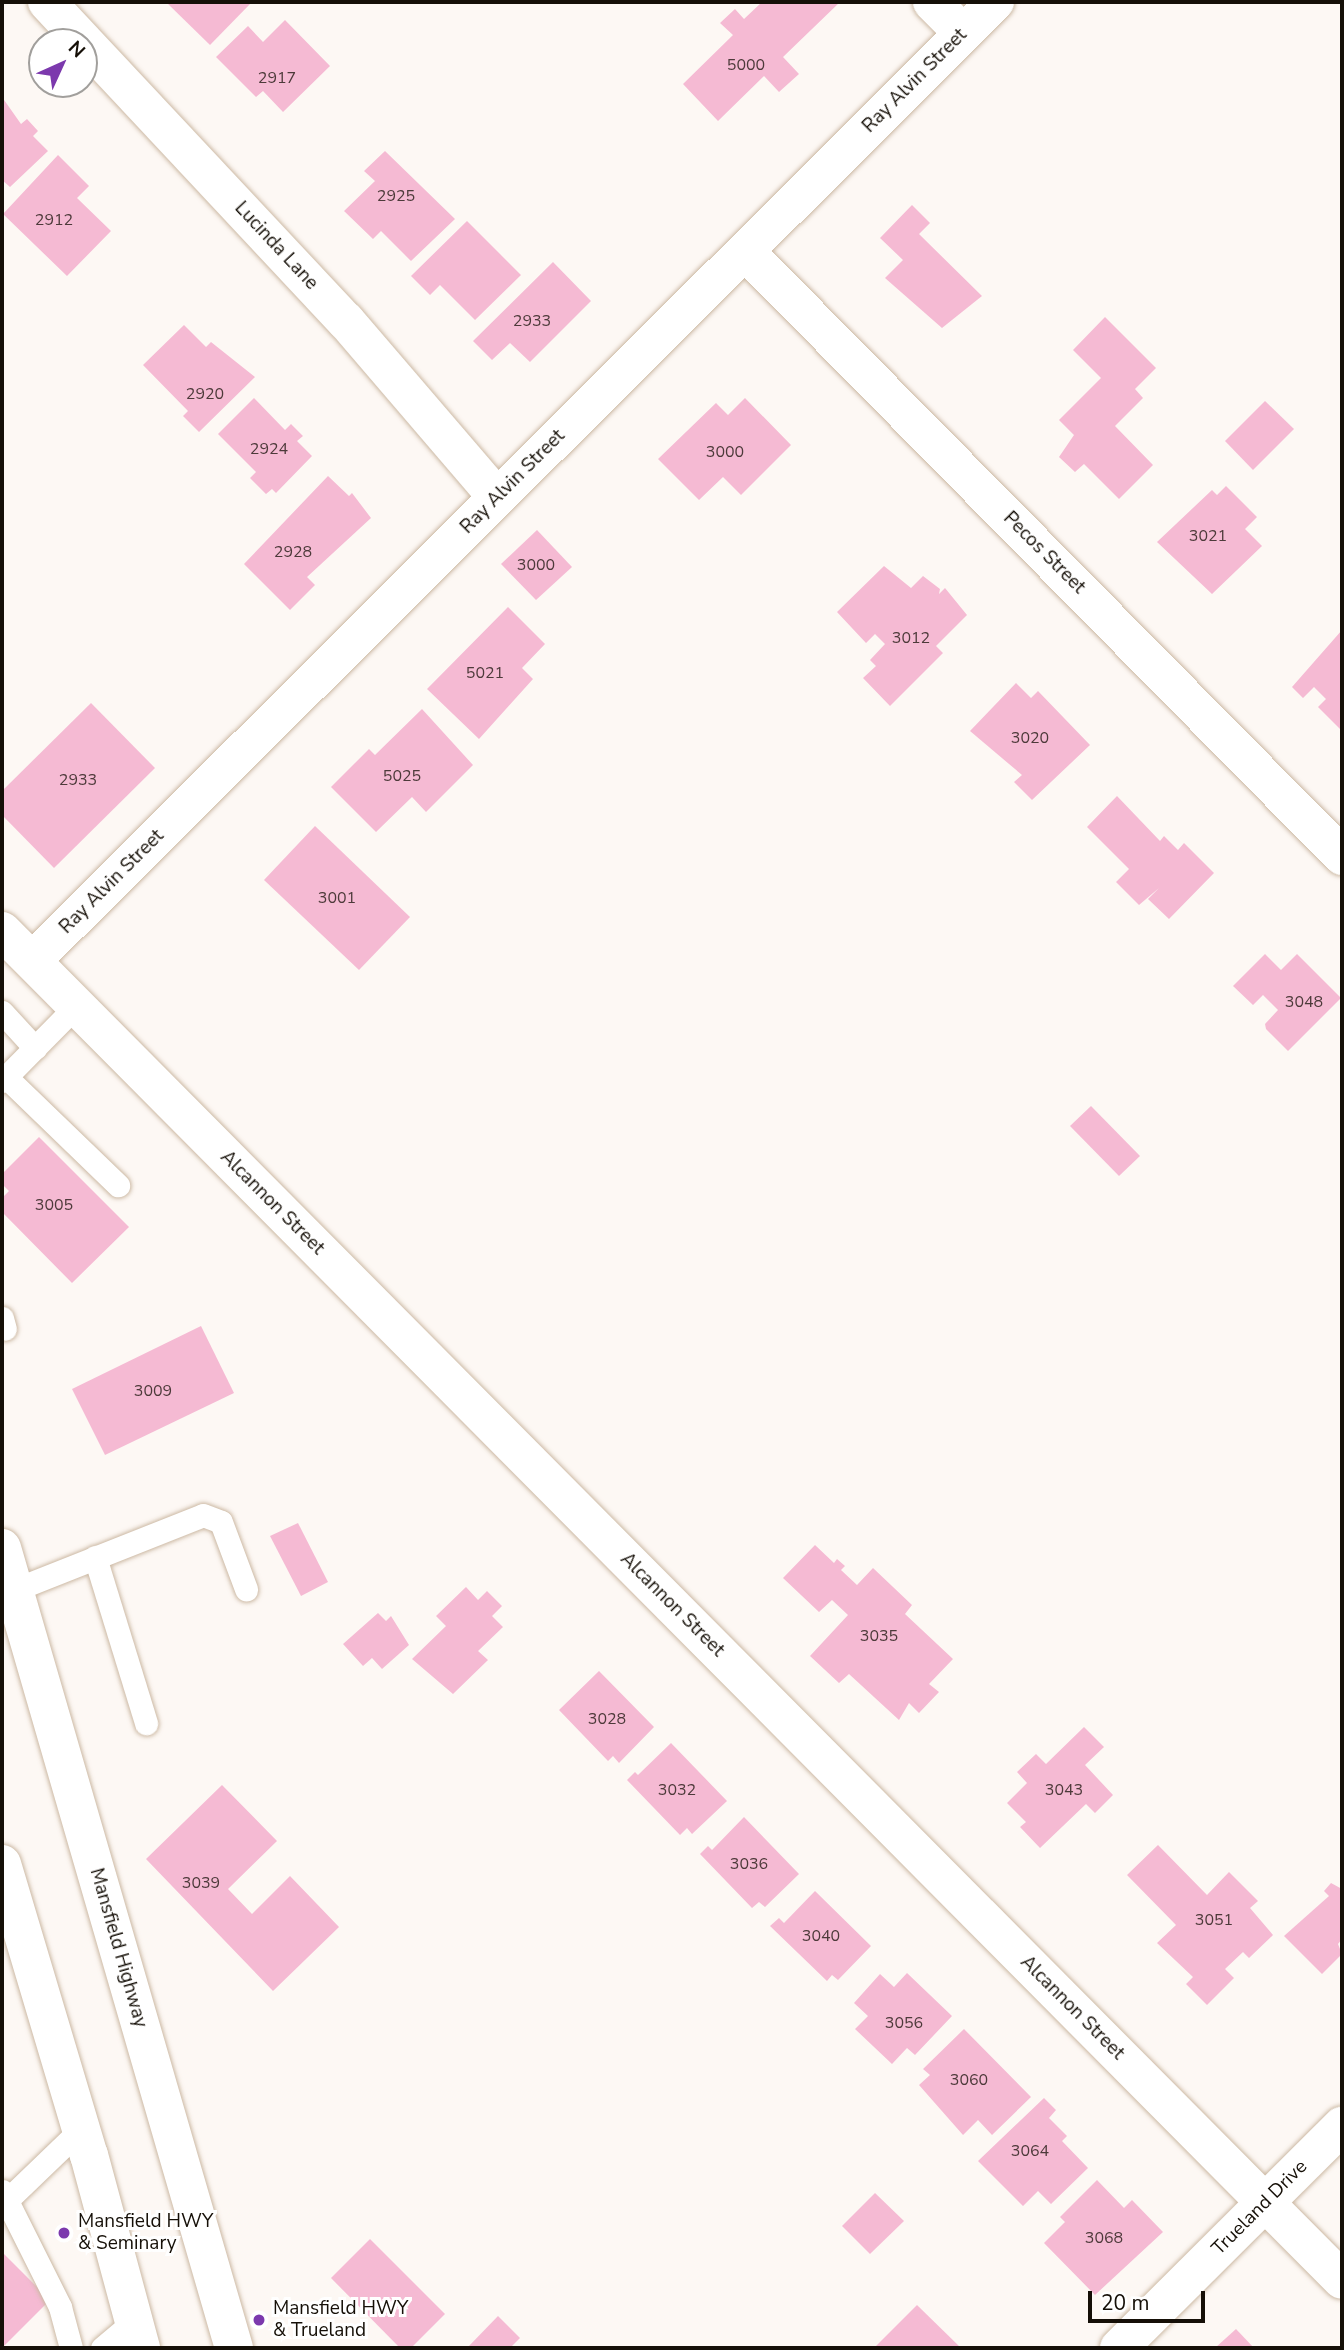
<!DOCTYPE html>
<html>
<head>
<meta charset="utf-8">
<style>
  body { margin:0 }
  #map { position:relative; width:1344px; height:2350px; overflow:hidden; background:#fdf8f4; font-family:"Nunito Sans",sans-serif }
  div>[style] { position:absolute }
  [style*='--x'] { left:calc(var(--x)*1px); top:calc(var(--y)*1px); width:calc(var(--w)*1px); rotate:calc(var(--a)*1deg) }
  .building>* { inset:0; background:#f5bad3 }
  .roads { filter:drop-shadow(0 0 2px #ccb9a4) drop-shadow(0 0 2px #ccb9a4) }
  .service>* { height:23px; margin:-11.5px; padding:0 11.5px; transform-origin:11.5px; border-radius:11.5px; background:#fff }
  .minor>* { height:38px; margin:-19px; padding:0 19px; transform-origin:19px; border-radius:19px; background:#fff }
  .primary>* { height:38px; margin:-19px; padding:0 19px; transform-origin:19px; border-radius:19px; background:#fff }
  .dots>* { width:19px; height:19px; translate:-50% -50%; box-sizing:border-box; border:4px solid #fff; border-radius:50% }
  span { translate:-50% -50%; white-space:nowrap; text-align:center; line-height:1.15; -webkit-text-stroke:6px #fff; paint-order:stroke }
  .number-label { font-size:16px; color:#4d3a3a }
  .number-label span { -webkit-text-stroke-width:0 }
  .street-label { font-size:19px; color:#150f07 }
  .poi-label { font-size:19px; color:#150f07 }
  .left { translate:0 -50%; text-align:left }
  .frame { position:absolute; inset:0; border:4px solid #150f07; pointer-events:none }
  .north { position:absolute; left:28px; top:28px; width:70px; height:70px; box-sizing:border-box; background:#fff; border:2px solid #a19f9c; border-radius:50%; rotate:45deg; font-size:19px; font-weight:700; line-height:28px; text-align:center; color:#150f07 }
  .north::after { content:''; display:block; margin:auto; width:24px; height:32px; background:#7c39ad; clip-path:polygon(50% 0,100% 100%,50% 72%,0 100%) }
  .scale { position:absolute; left:1088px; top:2291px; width:117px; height:32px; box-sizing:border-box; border:4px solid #150f07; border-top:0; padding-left:9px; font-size:21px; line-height:24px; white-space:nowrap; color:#150f07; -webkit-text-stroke:5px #fff; paint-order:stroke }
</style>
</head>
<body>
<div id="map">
  <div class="building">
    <i style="clip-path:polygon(166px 2px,252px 2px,210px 45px)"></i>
    <i style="clip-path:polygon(762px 2px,840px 2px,783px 57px,799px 74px,779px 92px,764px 76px,718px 121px,683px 84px,733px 35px,720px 23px,735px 9px,744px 19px)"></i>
    <i style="clip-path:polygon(285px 20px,330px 66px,283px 112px,263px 91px,256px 97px,216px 57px,248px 26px,263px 42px)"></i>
    <i style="clip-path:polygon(2px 97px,21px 124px,27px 119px,38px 131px,33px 136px,48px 151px,10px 187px,2px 180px)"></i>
    <i style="clip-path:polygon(385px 151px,455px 219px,411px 261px,381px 231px,373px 239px,344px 211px,375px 181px,364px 171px)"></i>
    <i style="clip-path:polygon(58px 155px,89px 186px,77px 198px,111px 231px,67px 276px,3px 214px)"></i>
    <i style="clip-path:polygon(912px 205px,930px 223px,919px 234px,982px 296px,942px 328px,885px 278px,903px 260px,880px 238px)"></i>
    <i style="clip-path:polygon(467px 221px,521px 275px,475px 320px,440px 285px,430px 295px,411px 276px)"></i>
    <i style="clip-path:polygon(553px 262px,591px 301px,530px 362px,510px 343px,492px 360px,473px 341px)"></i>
    <i style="clip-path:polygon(1105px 317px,1156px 368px,1135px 389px,1143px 398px,1115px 426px,1153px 465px,1119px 499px,1084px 464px,1075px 472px,1059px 457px,1074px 435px,1059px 420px,1101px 378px,1073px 350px)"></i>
    <i style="clip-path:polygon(184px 325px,206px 347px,211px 342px,255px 377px,199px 432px,183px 416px,188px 411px,143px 365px)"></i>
    <i style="clip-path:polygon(254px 398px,285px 430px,291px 424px,303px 436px,297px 441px,312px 456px,276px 493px,272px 489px,266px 494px,250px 478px,256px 472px,218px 434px)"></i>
    <i style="clip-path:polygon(745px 398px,791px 445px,741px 495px,723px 477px,699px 500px,658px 459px,716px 403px,728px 415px)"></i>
    <i style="clip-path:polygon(1265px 401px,1294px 429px,1253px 470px,1225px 441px)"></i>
    <i style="clip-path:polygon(328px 476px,349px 496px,352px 493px,371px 518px,307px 577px,315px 585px,290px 610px,244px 564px)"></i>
    <i style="clip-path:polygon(1226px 486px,1257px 517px,1245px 529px,1262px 546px,1212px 594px,1157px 542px,1212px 490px,1217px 495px)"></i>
    <i style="clip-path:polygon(537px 530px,572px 567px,536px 600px,501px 564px)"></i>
    <i style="clip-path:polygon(884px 566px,911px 588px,923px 576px,940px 589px,939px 594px,945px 588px,967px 615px,936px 646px,943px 653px,890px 706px,863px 678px,876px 666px,870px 660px,885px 644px,875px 634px,866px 643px,837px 612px)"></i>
    <i style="clip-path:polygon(508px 607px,545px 644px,522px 668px,533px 679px,479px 739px,427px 689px)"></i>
    <i style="clip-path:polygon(1342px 630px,1342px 731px,1318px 707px,1326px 699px,1314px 687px,1303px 698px,1292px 687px)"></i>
    <i style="clip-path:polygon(1016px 683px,1031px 698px,1038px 691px,1090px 745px,1032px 800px,1014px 782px,1022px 775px,970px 731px)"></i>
    <i style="clip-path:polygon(91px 703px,155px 768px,54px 868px,2px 815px,2px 791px)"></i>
    <i style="clip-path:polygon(422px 709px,473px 765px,426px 812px,412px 797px,376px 832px,331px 787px,369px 749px,375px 755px)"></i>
    <i style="clip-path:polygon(1117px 796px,1160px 841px,1164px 836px,1178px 850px,1184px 843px,1214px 873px,1169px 919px,1148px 899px,1159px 888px,1139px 905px,1116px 882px,1129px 869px,1087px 827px)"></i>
    <i style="clip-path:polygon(315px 826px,410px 917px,359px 970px,264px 880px)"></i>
    <i style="clip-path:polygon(1265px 954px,1281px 970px,1297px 954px,1341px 998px,1288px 1051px,1266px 1029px,1265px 1024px,1278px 1010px,1263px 995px,1253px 1005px,1233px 986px)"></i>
    <i style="clip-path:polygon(1091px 1106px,1140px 1156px,1119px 1176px,1070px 1126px)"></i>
    <i style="clip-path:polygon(39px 1137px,129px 1227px,72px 1283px,2px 1212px,2px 1198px,9px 1191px,2px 1184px,2px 1174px)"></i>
    <i style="clip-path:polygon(201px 1326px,234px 1393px,105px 1455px,72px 1389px)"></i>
    <i style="clip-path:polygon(298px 1523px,328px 1582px,301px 1596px,270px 1536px)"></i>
    <i style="clip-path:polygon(815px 1545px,834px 1563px,837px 1559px,845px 1566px,841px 1570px,857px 1585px,873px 1568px,912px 1605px,905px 1614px,953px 1659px,929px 1684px,939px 1692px,919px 1713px,909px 1703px,899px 1720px,849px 1674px,839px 1683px,810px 1656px,848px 1615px,832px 1600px,819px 1612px,783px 1578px)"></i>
    <i style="clip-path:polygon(466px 1587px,478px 1600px,487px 1591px,502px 1606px,492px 1616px,503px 1627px,478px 1651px,488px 1660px,453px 1694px,412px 1659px,446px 1626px,436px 1616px)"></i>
    <i style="clip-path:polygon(378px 1613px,386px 1621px,391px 1616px,409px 1645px,382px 1669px,372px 1658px,363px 1666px,343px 1644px)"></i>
    <i style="clip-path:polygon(599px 1671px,654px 1727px,619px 1763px,613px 1756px,608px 1761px,559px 1710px)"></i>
    <i style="clip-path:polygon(1084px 1727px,1104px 1747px,1085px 1765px,1113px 1795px,1095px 1813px,1086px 1804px,1040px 1848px,1020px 1827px,1026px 1822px,1007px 1803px,1027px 1783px,1017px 1772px,1036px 1754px,1046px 1764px)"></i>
    <i style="clip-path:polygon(671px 1743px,727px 1801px,692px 1834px,687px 1828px,680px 1835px,627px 1780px,635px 1772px,638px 1775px)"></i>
    <i style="clip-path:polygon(222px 1785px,277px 1841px,228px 1889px,252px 1914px,290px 1876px,339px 1927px,273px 1991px,146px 1859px)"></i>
    <i style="clip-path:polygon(744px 1817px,799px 1874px,765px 1907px,759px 1902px,752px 1908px,700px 1854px,708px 1846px,712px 1850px)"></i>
    <i style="clip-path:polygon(1158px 1845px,1207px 1895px,1229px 1872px,1258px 1901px,1250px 1908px,1273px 1935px,1249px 1958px,1243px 1952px,1225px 1969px,1234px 1978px,1207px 2005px,1186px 1984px,1193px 1977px,1157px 1943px,1176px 1925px,1127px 1875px)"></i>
    <i style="clip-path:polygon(1331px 1883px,1342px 1889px,1342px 1939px,1338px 1944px,1342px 1954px,1322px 1974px,1284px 1936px,1329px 1896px,1324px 1891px)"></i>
    <i style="clip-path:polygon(815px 1891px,871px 1946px,838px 1980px,832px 1975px,827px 1981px,770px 1926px,779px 1918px,784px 1923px)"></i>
    <i style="clip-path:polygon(907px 1973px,952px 2016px,915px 2055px,907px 2048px,892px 2064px,855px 2029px,868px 2016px,854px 2003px,880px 1974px,894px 1987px)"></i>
    <i style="clip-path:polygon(964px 2029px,1031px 2097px,992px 2135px,978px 2120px,963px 2135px,919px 2085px,930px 2075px,923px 2069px)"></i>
    <i style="clip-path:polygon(1044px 2098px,1056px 2110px,1049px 2118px,1067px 2136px,1062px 2141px,1088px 2168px,1051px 2204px,1038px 2191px,1023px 2206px,978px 2161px)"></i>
    <i style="clip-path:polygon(1097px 2180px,1124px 2208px,1132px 2200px,1163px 2232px,1095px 2295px,1044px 2243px,1065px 2222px,1060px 2217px)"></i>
    <i style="clip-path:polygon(875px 2193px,904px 2221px,870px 2254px,842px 2226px)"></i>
    <i style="clip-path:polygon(370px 2239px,445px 2314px,411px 2348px,400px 2348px,331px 2278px)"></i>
    <i style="clip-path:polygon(2px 2252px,50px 2300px,2px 2348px)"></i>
    <i style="clip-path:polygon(917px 2305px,961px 2348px,874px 2348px)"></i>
    <i style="clip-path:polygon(498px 2316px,520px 2338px,510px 2348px,467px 2348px)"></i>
    <i style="clip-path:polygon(1236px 2329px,1254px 2348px,1215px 2348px)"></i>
  </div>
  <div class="roads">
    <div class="service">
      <i style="--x:2;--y:1012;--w:49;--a:47.5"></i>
      <i style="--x:6;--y:1077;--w:156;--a:44"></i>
      <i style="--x:2;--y:1081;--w:105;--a:-45.4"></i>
      <i style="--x:2;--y:1318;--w:11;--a:75"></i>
      <i style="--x:95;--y:1557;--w:174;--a:72.9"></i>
      <i style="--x:14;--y:1590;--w:203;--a:-21.6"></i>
      <i style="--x:203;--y:1515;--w:19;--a:21"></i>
      <i style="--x:221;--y:1522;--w:72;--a:69.5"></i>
      <i style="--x:2;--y:2191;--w:130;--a:63.4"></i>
      <i style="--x:60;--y:2307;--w:42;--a:75"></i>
      <i style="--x:2;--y:2205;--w:110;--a:-43.9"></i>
      <i style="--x:102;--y:2348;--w:40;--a:-40"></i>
    </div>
    <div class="minor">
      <i style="--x:47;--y:2;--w:437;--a:46.9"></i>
      <i style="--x:346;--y:321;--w:232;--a:49.4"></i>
      <i style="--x:932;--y:2;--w:44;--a:45"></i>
      <i style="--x:745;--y:251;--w:850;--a:45.38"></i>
      <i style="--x:2;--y:931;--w:1901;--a:45.19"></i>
      <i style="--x:32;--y:961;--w:1359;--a:-44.88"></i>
      <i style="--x:1119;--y:2348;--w:315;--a:-44.9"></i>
    </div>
    <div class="primary">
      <i style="--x:2;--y:1548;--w:833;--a:73.83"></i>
      <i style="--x:2;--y:1864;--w:304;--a:73.4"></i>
      <i style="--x:89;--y:2155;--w:200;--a:74.9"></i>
    </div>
  </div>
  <div class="dots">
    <i style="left:64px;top:2233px;background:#7c39ad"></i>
    <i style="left:259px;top:2320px;background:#7c39ad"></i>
  </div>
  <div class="number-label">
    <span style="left:746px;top:65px">5000</span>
    <span style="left:277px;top:78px">2917</span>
    <span style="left:396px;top:196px">2925</span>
    <span style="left:54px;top:220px">2912</span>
    <span style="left:532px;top:321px">2933</span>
    <span style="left:205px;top:394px">2920</span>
    <span style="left:269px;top:449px">2924</span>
    <span style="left:725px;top:452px">3000</span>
    <span style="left:1208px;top:536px">3021</span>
    <span style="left:293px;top:552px">2928</span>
    <span style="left:536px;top:565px">3000</span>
    <span style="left:911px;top:638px">3012</span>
    <span style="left:485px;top:673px">5021</span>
    <span style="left:1030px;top:738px">3020</span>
    <span style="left:402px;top:776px">5025</span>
    <span style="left:78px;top:780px">2933</span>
    <span style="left:337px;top:898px">3001</span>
    <span style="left:1304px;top:1002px">3048</span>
    <span style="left:54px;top:1205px">3005</span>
    <span style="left:153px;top:1391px">3009</span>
    <span style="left:879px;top:1636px">3035</span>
    <span style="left:607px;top:1719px">3028</span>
    <span style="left:677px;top:1790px">3032</span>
    <span style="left:1064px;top:1790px">3043</span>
    <span style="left:749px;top:1864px">3036</span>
    <span style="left:201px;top:1883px">3039</span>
    <span style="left:1214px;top:1920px">3051</span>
    <span style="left:821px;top:1936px">3040</span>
    <span style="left:904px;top:2023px">3056</span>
    <span style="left:969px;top:2080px">3060</span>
    <span style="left:1030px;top:2151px">3064</span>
    <span style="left:1104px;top:2238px">3068</span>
  </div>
  <div class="street-label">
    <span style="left:915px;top:81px;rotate:-45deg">Ray Alvin Street</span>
    <span style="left:276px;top:246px;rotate:47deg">Lucinda Lane</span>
    <span style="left:513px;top:482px;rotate:-45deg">Ray Alvin Street</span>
    <span style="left:1044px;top:553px;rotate:45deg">Pecos Street</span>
    <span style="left:112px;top:882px;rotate:-45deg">Ray Alvin Street</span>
    <span style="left:272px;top:1203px;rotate:45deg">Alcannon Street</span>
    <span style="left:672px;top:1605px;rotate:45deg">Alcannon Street</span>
    <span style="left:118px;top:1948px;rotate:74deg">Mansfield Highway</span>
    <span style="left:1072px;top:2008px;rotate:45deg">Alcannon Street</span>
    <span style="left:1260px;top:2208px;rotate:-45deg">Trueland Drive</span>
  </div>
  <div class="poi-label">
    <span class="left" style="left:78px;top:2233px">Mansfield HWY<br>&amp; Seminary</span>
    <span class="left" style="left:273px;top:2320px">Mansfield HWY<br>&amp; Trueland</span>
  </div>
  <div class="frame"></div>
  <div class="north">N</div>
  <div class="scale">20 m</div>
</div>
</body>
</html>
